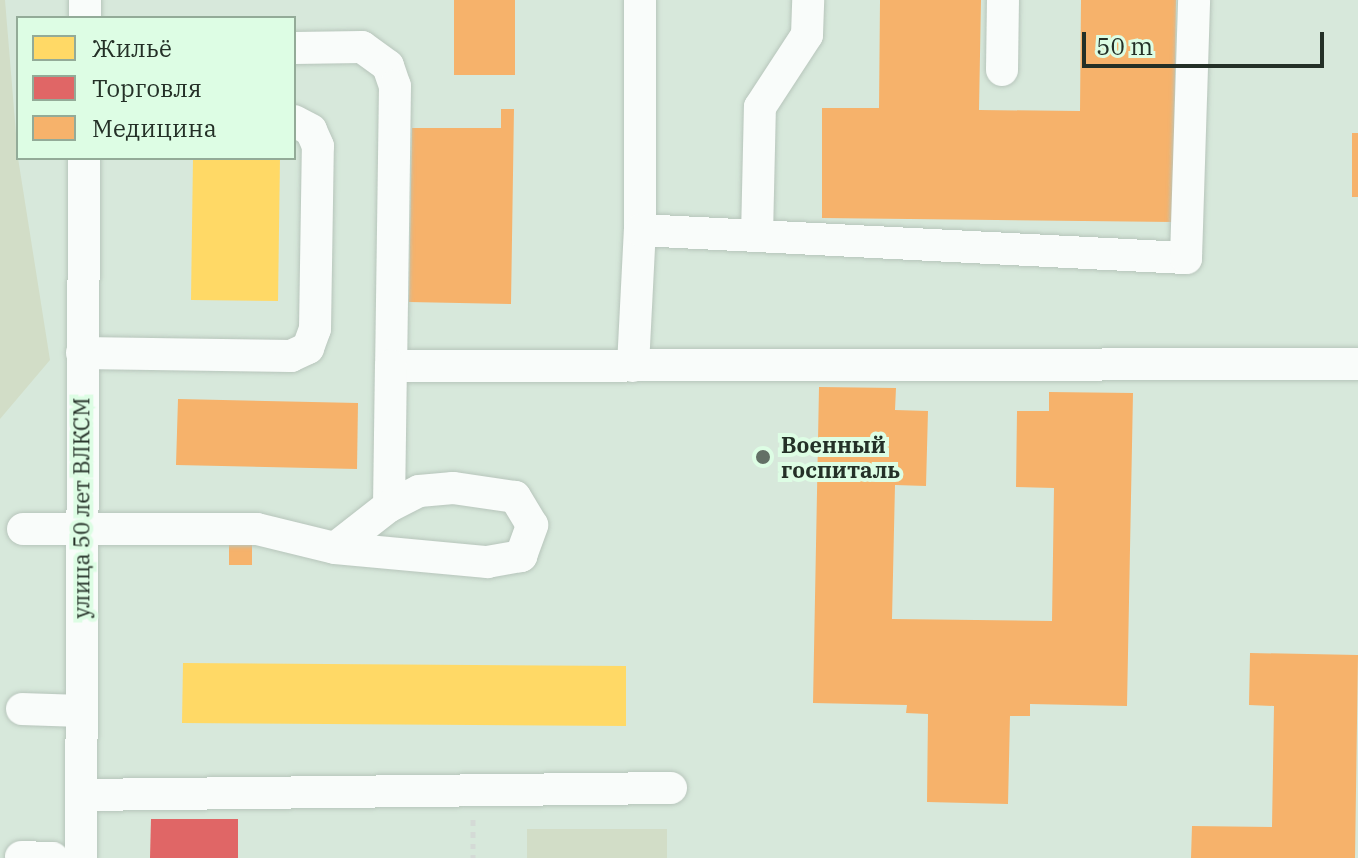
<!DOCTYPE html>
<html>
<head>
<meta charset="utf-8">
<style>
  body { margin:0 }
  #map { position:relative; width:1358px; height:858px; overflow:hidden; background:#d7e8db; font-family:"IBM Plex Serif",serif }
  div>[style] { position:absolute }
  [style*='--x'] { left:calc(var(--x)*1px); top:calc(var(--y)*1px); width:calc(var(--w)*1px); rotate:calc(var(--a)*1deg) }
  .green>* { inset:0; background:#d2ddc7 }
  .homes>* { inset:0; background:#ffd966 }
  .shops>* { inset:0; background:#e06666 }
  .health>* { inset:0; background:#f6b26b }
  .path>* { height:5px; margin-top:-2.5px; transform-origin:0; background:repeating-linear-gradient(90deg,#d4dad6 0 6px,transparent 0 12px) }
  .roads { filter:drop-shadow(0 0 2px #b7c5bb) drop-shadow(0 0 2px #b7c5bb) }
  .minor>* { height:32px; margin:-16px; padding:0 16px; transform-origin:16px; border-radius:16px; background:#f9fcfa }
  .dots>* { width:22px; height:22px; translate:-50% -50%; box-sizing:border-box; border:4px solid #ddfde4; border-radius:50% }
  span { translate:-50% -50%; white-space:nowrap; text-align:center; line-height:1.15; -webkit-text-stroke:8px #ddfde4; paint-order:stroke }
  .poi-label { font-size:22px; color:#243027; font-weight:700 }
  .left { translate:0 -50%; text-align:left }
  .street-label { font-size:22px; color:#243027 }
  .legend { position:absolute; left:16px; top:16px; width:280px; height:144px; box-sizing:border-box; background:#ddfde4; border:2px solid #93ab98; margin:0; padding:10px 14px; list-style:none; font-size:24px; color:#243027 }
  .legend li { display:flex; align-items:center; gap:16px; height:40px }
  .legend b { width:40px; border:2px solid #93ab98 }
  .scale { position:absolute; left:1082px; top:32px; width:242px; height:36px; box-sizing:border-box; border:4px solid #243027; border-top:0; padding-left:10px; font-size:24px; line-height:28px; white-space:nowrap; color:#243027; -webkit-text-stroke:6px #ddfde4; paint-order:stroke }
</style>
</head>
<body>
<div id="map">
  <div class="green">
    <i style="clip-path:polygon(0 0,5px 0,18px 158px,50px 360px,0 419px)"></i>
    <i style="clip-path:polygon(527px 829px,667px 829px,667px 858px,527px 858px)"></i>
  </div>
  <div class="homes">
    <i style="clip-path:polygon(193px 158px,280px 158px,278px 301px,191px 300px)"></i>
    <i style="clip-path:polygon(183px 663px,626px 666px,626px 726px,182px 723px)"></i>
  </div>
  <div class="shops">
    <i style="clip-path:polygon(151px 819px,238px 819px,238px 858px,150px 858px)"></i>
  </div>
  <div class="health">
    <i style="clip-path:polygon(454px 0,515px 0,515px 75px,454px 75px)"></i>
    <i style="clip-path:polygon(880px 0,981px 0,979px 110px,1080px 111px,1081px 0,1176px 0,1173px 222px,822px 218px,822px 108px,879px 108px)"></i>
    <i style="clip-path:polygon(501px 109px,514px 109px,511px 304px,409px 302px,412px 128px,501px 128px)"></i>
    <i style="clip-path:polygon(1352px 133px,1358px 133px,1358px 197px,1352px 197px)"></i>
    <i style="clip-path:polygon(819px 387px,896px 388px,895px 410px,928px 411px,926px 486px,895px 485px,892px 619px,1052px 621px,1054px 488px,1016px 487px,1017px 411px,1049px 411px,1049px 392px,1133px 393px,1127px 706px,1030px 704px,1030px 716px,1010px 716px,1008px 804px,927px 802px,928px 714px,906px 713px,907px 705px,813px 703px)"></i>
    <i style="clip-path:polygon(178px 399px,358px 403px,357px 469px,176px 465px)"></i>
    <i style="clip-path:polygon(229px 539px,252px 539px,252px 565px,229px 565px)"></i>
    <i style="clip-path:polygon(1250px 653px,1358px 655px,1355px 858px,1191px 858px,1192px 826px,1272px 827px,1274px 706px,1249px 705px)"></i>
  </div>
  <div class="path">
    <i style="--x:473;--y:819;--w:39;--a:90"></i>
  </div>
  <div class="roads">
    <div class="minor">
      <i style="--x:85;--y:18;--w:18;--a:-90"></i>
      <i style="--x:294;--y:48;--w:68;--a:-0.8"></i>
      <i style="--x:362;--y:47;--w:32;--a:36"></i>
      <i style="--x:388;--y:66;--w:21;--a:71"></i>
      <i style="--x:395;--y:86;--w:280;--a:90.8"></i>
      <i style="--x:391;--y:366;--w:967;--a:-0.12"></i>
      <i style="--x:1002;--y:70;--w:70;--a:-89.2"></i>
      <i style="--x:640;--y:230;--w:230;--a:-90"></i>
      <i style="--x:757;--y:236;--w:129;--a:-88.7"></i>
      <i style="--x:760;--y:107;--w:86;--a:-56.9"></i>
      <i style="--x:807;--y:35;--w:35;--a:-88"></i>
      <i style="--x:82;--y:353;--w:209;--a:0.8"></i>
      <i style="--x:291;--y:356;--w:19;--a:-25"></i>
      <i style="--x:308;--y:348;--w:20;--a:-70"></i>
      <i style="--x:315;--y:329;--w:183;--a:-89.1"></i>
      <i style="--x:318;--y:146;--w:17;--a:-114"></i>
      <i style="--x:311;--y:130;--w:19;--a:-152"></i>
      <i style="--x:633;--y:366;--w:136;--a:-87.1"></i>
      <i style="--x:640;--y:230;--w:547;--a:2.94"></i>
      <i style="--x:1186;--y:258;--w:258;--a:-88.2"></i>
      <i style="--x:389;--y:506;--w:140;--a:-89.2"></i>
      <i style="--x:23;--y:529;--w:234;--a:0"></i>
      <i style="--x:257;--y:529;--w:80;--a:13.7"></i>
      <i style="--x:335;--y:548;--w:153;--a:5.3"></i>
      <i style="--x:487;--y:562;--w:35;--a:-10"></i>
      <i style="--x:521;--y:556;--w:33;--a:-70"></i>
      <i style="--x:532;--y:525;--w:33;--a:-121"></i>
      <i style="--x:515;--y:497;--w:63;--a:-171.7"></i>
      <i style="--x:453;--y:488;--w:34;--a:175"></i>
      <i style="--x:419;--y:491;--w:34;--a:153"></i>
      <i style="--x:389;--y:506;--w:68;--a:142.1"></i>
      <i style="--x:22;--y:709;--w:59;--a:1.9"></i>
      <i style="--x:81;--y:795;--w:590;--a:-0.68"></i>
      <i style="--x:21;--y:857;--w:32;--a:2"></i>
      <i style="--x:81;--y:858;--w:700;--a:-89.75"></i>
    </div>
  </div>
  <div class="dots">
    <i style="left:763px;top:457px;background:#637066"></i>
  </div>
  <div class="poi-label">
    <span class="left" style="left:781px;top:457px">Военный<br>госпиталь</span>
  </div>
  <div class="street-label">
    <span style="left:81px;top:508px;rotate:-90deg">улица 50 лет ВЛКСМ</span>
  </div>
  <ul class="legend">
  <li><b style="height:22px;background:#ffd966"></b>Жильё</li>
  <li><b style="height:22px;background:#e06666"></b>Торговля</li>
  <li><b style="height:22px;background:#f6b26b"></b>Медицина</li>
  </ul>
  <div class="scale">50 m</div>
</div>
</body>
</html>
